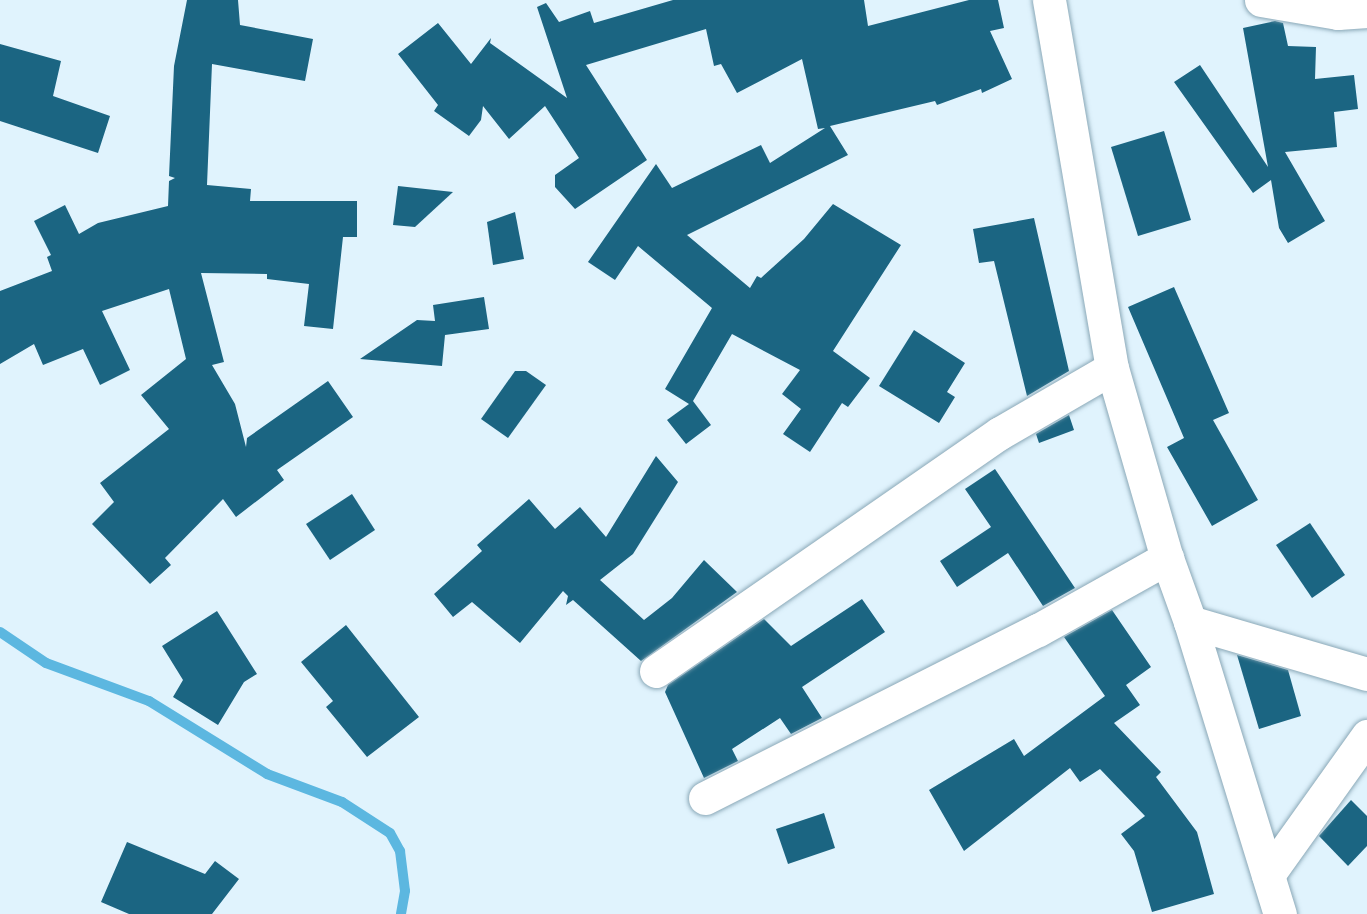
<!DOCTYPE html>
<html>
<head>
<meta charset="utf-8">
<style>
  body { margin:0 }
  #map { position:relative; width:1367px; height:914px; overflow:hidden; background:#e0f3fd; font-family:Jost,sans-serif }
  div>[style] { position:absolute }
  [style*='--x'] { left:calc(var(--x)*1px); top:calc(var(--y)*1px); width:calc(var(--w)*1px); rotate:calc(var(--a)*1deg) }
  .stream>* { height:10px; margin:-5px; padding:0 5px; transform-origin:5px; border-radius:5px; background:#5cb7e0 }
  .building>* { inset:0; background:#1b6582 }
  .roads { filter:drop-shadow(0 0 2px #8aa8b7) drop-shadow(0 0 2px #8aa8b7) }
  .minor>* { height:33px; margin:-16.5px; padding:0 16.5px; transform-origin:16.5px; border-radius:16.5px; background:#fff }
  span { translate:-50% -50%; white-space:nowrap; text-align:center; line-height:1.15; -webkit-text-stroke:6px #e0f3fd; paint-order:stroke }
</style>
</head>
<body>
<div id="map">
  <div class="stream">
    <i style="--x:0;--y:632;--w:55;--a:34"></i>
    <i style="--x:46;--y:663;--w:110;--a:20.3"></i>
    <i style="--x:149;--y:701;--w:139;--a:31.7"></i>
    <i style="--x:267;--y:774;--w:80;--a:20.5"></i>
    <i style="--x:342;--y:802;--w:57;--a:32.9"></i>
    <i style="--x:390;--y:833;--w:21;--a:61"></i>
    <i style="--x:400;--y:851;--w:40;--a:82.9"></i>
    <i style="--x:405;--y:891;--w:23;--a:100"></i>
  </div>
  <div class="building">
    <i style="clip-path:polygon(187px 0,238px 0,240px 25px,313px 39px,305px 81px,212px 64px,207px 185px,251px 189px,250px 201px,357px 201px,357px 237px,343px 237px,333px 329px,304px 326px,309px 284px,267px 279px,267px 274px,201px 273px,224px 362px,212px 365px,235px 404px,246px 447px,247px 438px,328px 381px,353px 417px,277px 470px,284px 480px,236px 517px,223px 499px,165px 558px,171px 565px,150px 584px,92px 524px,114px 502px,100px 483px,169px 429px,141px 395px,186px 359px,169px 289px,102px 311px,130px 370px,100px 385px,83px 349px,43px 365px,34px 344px,0 364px,0 291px,52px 271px,47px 257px,51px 255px,34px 221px,65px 205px,79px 234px,98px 223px,168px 206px,169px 181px,175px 178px,169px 176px,174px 66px)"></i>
    <i style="clip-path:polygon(673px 0,864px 0,868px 26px,969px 0,998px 0,1004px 28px,990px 31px,1012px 79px,982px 93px,981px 89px,937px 105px,935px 101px,830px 126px,848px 155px,687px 235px,750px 288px,757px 276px,761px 278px,804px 239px,833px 204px,901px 245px,833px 351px,870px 378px,848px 407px,842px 403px,810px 452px,783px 434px,801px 409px,782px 394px,800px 370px,732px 334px,693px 401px,711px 425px,686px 444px,667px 420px,689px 404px,665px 389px,712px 308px,638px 246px,615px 280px,588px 262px,656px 164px,672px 188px,761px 145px,770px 163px,825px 128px,818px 129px,802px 59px,737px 93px,721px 64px,714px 66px,706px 29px,586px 65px,647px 160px,575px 209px,555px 187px,555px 175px,579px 158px,545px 106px,509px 139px,483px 106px,481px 120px,469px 136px,434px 111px,438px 105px,398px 54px,438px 23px,471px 64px,491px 38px,490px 43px,567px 98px,537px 7px,546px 3px,559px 22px,590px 11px,594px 23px)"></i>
    <i style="clip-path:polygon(1275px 21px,1283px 23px,1288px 46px,1316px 47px,1315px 79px,1354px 75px,1358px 109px,1334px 112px,1337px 147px,1285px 152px,1325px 221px,1288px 243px,1279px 228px,1271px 180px,1253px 193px,1174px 82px,1200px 65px,1268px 167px,1243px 28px)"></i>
    <i style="clip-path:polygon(0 44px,61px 61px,53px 96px,110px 116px,98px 153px,0 121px)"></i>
    <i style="clip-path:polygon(1164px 131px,1191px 220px,1138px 236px,1111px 147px)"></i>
    <i style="clip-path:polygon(398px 186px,453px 192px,415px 227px,393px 225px)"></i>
    <i style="clip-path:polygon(515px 212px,524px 259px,493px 265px,487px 222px)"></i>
    <i style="clip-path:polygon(1034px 218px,1069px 371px,1027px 396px,994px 261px,979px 263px,973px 229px)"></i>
    <i style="clip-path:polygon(1174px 287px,1229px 413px,1213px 420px,1258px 500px,1212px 526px,1167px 447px,1184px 438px,1128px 307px)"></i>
    <i style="clip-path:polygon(484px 297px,489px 329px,445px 335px,442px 366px,360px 359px,417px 320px,435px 321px,433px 305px)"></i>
    <i style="clip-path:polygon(914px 330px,965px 363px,947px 392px,955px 397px,939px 423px,879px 386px)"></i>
    <i style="clip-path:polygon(515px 371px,526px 371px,546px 385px,508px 438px,481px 419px)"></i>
    <i style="clip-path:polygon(1069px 415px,1074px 430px,1039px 443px,1036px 434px)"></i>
    <i style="clip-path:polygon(656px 456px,678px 482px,633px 554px,600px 580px,644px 620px,672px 598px,704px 560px,737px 592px,641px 661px,573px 600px,566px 605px,568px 596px,563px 591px,520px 643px,472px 602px,453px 617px,434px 594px,482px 551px,477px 545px,529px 499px,555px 529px,580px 507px,606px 537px)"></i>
    <i style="clip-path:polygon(995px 469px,1075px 588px,1043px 606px,1008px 553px,957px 587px,940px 561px,991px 527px,965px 489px)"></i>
    <i style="clip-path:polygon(352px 494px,375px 530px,330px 560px,306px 524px)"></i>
    <i style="clip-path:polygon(1310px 523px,1345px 575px,1312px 598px,1276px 545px)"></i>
    <i style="clip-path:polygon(862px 599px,885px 632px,802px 687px,822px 718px,791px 734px,780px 718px,732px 749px,738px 761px,704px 778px,665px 692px,668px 685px,764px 619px,791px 646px)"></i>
    <i style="clip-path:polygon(1112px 610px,1151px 667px,1126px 685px,1140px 705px,1114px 723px,1161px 772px,1156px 777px,1197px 832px,1214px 894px,1152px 912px,1134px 851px,1121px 834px,1145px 816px,1100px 769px,1080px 782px,1070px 768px,964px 851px,929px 790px,1014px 739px,1024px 756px,1105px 696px,1064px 637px)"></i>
    <i style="clip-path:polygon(217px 611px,257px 674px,244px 682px,218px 725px,173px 697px,183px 680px,162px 646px)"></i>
    <i style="clip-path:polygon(346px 625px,419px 717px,367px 757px,326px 707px,333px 701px,301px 662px)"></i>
    <i style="clip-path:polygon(1237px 655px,1288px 670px,1301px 716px,1259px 729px)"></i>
    <i style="clip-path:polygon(1351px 800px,1367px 816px,1367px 846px,1348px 866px,1319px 836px)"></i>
    <i style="clip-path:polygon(824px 813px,835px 848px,788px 864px,776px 829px)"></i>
    <i style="clip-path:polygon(127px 842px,205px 874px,215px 861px,239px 879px,212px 914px,129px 914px,101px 902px)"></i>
  </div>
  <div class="roads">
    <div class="minor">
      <i style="--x:1049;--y:0;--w:373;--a:80.3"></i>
      <i style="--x:1112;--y:368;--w:198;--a:73.9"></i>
      <i style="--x:1167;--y:558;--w:68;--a:70.2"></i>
      <i style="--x:1190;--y:622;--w:306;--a:72.9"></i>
      <i style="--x:1261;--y:0;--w:78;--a:9.6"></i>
      <i style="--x:1338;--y:13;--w:29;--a:-4"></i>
      <i style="--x:1190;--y:622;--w:184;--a:16.4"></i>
      <i style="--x:656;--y:671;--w:418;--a:-34.7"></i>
      <i style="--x:1000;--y:433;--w:129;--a:-30.1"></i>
      <i style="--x:705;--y:798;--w:373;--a:-26.8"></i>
      <i style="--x:1038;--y:630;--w:148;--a:-29.2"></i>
      <i style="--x:1268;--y:875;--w:171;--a:-54.5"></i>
    </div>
  </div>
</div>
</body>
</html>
